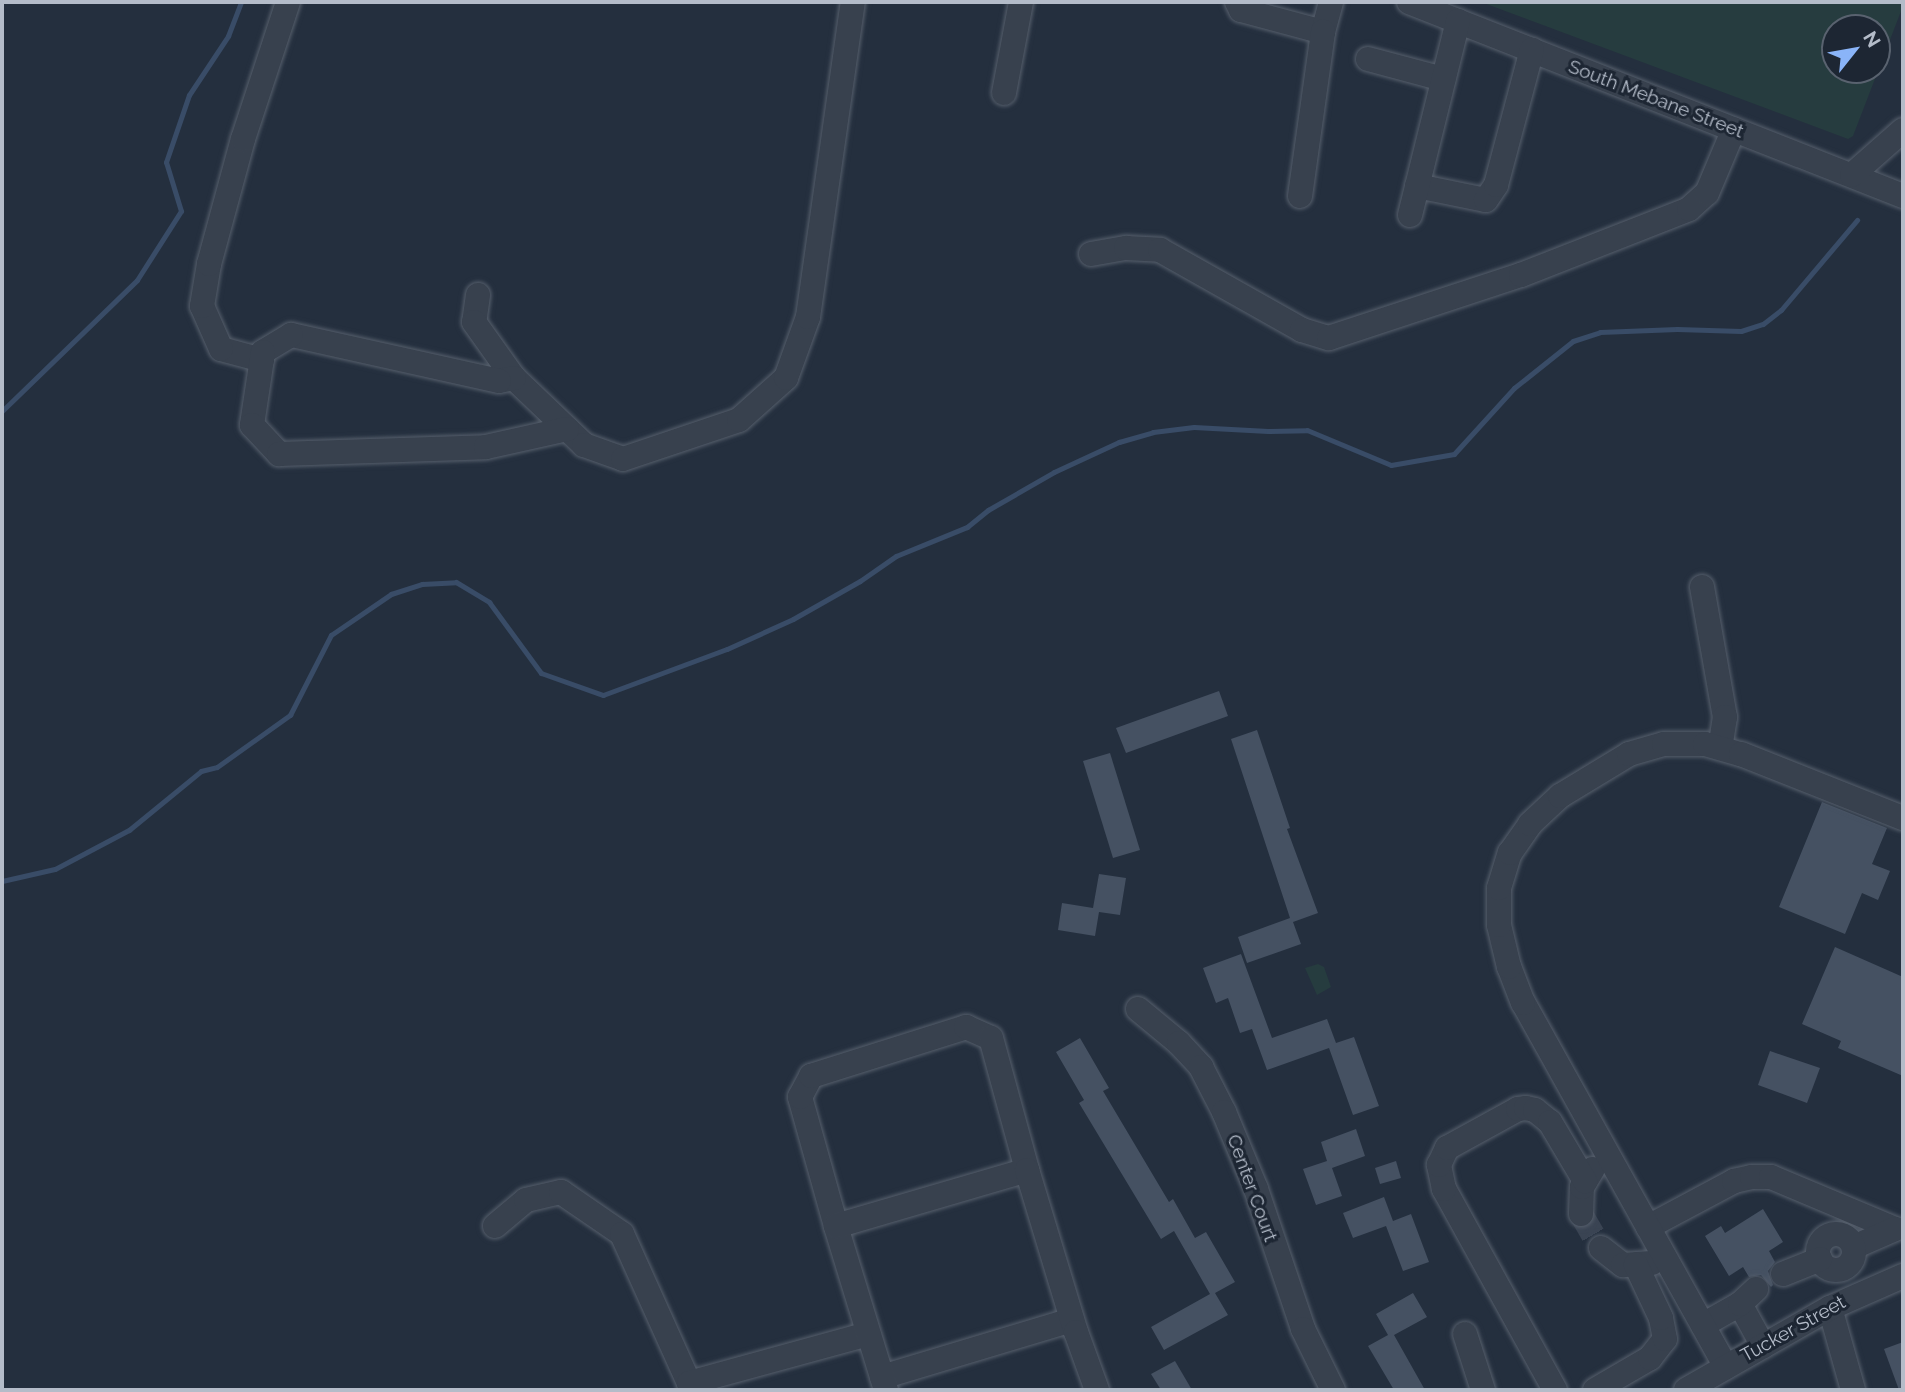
<!DOCTYPE html>
<html>
<head>
<meta charset="utf-8">
<style>
  body { margin:0 }
  #map { position:relative; width:1905px; height:1392px; overflow:hidden; background:#242f3e; font-family:Raleway,sans-serif }
  div>[style] { position:absolute }
  [style*='--x'] { left:calc(var(--x)*1px); top:calc(var(--y)*1px); width:calc(var(--w)*1px); rotate:calc(var(--a)*1deg) }
  .green>* { inset:0; background:#263c3f }
  .stream>* { height:5px; margin:-2.5px; padding:0 2.5px; transform-origin:2.5px; border-radius:2.5px; background:#394c67 }
  .building>* { inset:0; background:#455162 }
  .minor-tunnel>* { height:24px; margin-top:-12px; transform-origin:0; background:repeating-linear-gradient(90deg,#3a4453 0 24px,transparent 0 36px) }
  .roads { filter:drop-shadow(0 0 2px #565f6c) drop-shadow(0 0 2px #565f6c) }
  .minor>* { height:24px; margin:-12px; padding:0 12px; transform-origin:12px; border-radius:12px; background:#38414e }
  .minor>.ring { margin:-12px; padding:0; box-sizing:content-box; background:none; border:24px solid #38414e; border-radius:50% }
  span { translate:-50% -50%; white-space:nowrap; text-align:center; line-height:1.15; -webkit-text-stroke:6px #1d2633; paint-order:stroke }
  .street-label { font-size:19px; color:#b4bcc9 }
  .frame { position:absolute; inset:0; border:4px solid #b4bcc9; pointer-events:none }
  .north { position:absolute; left:1821px; top:14px; width:70px; height:70px; box-sizing:border-box; background:#1d2633; border:2px solid #59626f; border-radius:50%; rotate:59deg; font-size:19px; font-weight:700; line-height:28px; text-align:center; color:#b4bcc9 }
  .north::after { content:''; display:block; margin:auto; width:24px; height:32px; background:#8ab4f8; clip-path:polygon(50% 0,100% 100%,50% 72%,0 100%) }
</style>
</head>
<body>
<div id="map">
  <div class="green">
    <i style="clip-path:polygon(evenodd,1481px 2px,1903px 2px,1903px 6px,1853px 136px,1848px 139px,1481px 2px,1835px 28px,1877px 28px,1877px 70px,1835px 70px,1835px 28px)"></i>
    <i style="clip-path:polygon(1318px 964px,1324px 967px,1331px 987px,1317px 995px,1305px 968px)"></i>
  </div>
  <div class="stream">
    <i style="--x:2;--y:411;--w:188;--a:-44.1"></i>
    <i style="--x:137;--y:280;--w:82;--a:-57.5"></i>
    <i style="--x:181;--y:211;--w:51;--a:-107"></i>
    <i style="--x:166;--y:162;--w:71;--a:-71.1"></i>
    <i style="--x:189;--y:95;--w:71;--a:-56.5"></i>
    <i style="--x:228;--y:36;--w:36;--a:-69"></i>
    <i style="--x:2;--y:881;--w:54;--a:-12.8"></i>
    <i style="--x:55;--y:869;--w:84;--a:-27.8"></i>
    <i style="--x:129;--y:830;--w:93;--a:-39.3"></i>
    <i style="--x:201;--y:771;--w:16;--a:-14"></i>
    <i style="--x:217;--y:767;--w:90;--a:-35.5"></i>
    <i style="--x:290;--y:715;--w:90;--a:-62.9"></i>
    <i style="--x:331;--y:635;--w:73;--a:-34.3"></i>
    <i style="--x:391;--y:594;--w:33;--a:-18"></i>
    <i style="--x:422;--y:584;--w:34;--a:-3"></i>
    <i style="--x:456;--y:582;--w:39;--a:31"></i>
    <i style="--x:489;--y:602;--w:88;--a:53.8"></i>
    <i style="--x:541;--y:673;--w:66;--a:19.5"></i>
    <i style="--x:603;--y:695;--w:132;--a:-20.4"></i>
    <i style="--x:727;--y:649;--w:72;--a:-24.4"></i>
    <i style="--x:793;--y:619;--w:77;--a:-29.6"></i>
    <i style="--x:860;--y:581;--w:44;--a:-34.8"></i>
    <i style="--x:896;--y:556;--w:77;--a:-22.2"></i>
    <i style="--x:967;--y:527;--w:27;--a:-39"></i>
    <i style="--x:988;--y:510;--w:76;--a:-29.9"></i>
    <i style="--x:1054;--y:472;--w:72;--a:-24.8"></i>
    <i style="--x:1119;--y:442;--w:35;--a:-16"></i>
    <i style="--x:1153;--y:432;--w:41;--a:-7"></i>
    <i style="--x:1194;--y:427;--w:74;--a:3.1"></i>
    <i style="--x:1268;--y:431;--w:39;--a:-1"></i>
    <i style="--x:1307;--y:430;--w:91;--a:22.6"></i>
    <i style="--x:1391;--y:465;--w:64;--a:-9.9"></i>
    <i style="--x:1454;--y:454;--w:89;--a:-47.7"></i>
    <i style="--x:1514;--y:388;--w:75;--a:-38.5"></i>
    <i style="--x:1573;--y:341;--w:28;--a:-18"></i>
    <i style="--x:1600;--y:332;--w:77;--a:-2.2"></i>
    <i style="--x:1677;--y:329;--w:64;--a:1.8"></i>
    <i style="--x:1741;--y:331;--w:23;--a:-18"></i>
    <i style="--x:1763;--y:324;--w:23;--a:-38"></i>
    <i style="--x:1781;--y:310;--w:118;--a:-49.8"></i>
  </div>
  <div class="building">
    <i style="clip-path:polygon(1219px 691px,1228px 716px,1126px 753px,1116px 728px)"></i>
    <i style="clip-path:polygon(1257px 730px,1290px 828px,1287px 829px,1318px 913px,1293px 922px,1301px 944px,1247px 963px,1238px 937px,1290px 918px,1231px 739px)"></i>
    <i style="clip-path:polygon(1110px 753px,1140px 850px,1113px 858px,1083px 761px)"></i>
    <i style="clip-path:polygon(1822px 802px,1887px 828px,1872px 864px,1890px 871px,1878px 900px,1862px 893px,1845px 934px,1779px 907px)"></i>
    <i style="clip-path:polygon(1099px 874px,1126px 878px,1120px 915px,1099px 912px,1095px 936px,1058px 930px,1062px 903px,1093px 908px)"></i>
    <i style="clip-path:polygon(1835px 947px,1903px 977px,1903px 1076px,1838px 1048px,1841px 1041px,1802px 1024px)"></i>
    <i style="clip-path:polygon(1241px 954px,1272px 1038px,1327px 1019px,1336px 1043px,1354px 1037px,1379px 1106px,1353px 1115px,1329px 1048px,1267px 1070px,1252px 1029px,1240px 1033px,1228px 998px,1216px 1003px,1203px 968px)"></i>
    <i style="clip-path:polygon(1080px 1038px,1109px 1088px,1103px 1091px,1169px 1202px,1173px 1199px,1195px 1238px,1206px 1232px,1235px 1282px,1215px 1293px,1228px 1315px,1164px 1350px,1151px 1327px,1210px 1294px,1174px 1231px,1161px 1239px,1079px 1103px,1084px 1100px,1056px 1052px)"></i>
    <i style="clip-path:polygon(1770px 1051px,1820px 1068px,1807px 1103px,1758px 1085px)"></i>
    <i style="clip-path:polygon(1356px 1129px,1365px 1156px,1332px 1168px,1342px 1196px,1316px 1205px,1303px 1169px,1327px 1161px,1321px 1142px)"></i>
    <i style="clip-path:polygon(1396px 1161px,1401px 1178px,1380px 1184px,1375px 1168px)"></i>
    <i style="clip-path:polygon(1384px 1197px,1393px 1221px,1411px 1214px,1429px 1262px,1403px 1271px,1386px 1226px,1353px 1238px,1343px 1213px)"></i>
    <i style="clip-path:polygon(1763px 1209px,1783px 1242px,1769px 1251px,1775px 1262px,1768px 1271px,1773px 1285px,1771px 1287px,1761px 1275px,1749px 1277px,1743px 1267px,1729px 1276px,1705px 1236px,1721px 1226px,1725px 1233px)"></i>
    <i style="clip-path:polygon(1413px 1293px,1427px 1317px,1394px 1335px,1425px 1390px,1394px 1390px,1368px 1346px,1388px 1335px,1376px 1314px)"></i>
    <i style="clip-path:polygon(1903px 1342px,1903px 1390px,1899px 1390px,1884px 1349px)"></i>
    <i style="clip-path:polygon(1175px 1361px,1192px 1390px,1161px 1390px,1151px 1374px)"></i>
  </div>
  <div class="minor-tunnel">
    <i style="--x:1581;--y:1214;--w:39;--a:60"></i>
  </div>
  <div class="roads">
    <div class="minor">
      <i style="--x:1237;--y:2;--w:9;--a:63"></i>
      <i style="--x:1241;--y:10;--w:85;--a:15"></i>
      <i style="--x:1323;--y:32;--w:31;--a:-75"></i>
      <i style="--x:1409;--y:2;--w:531;--a:21.44"></i>
      <i style="--x:1368;--y:59;--w:78;--a:14.9"></i>
      <i style="--x:1004;--y:93;--w:93;--a:-79.4"></i>
      <i style="--x:1852;--y:175;--w:68;--a:-41.4"></i>
      <i style="--x:1417;--y:186;--w:70;--a:11.5"></i>
      <i style="--x:1486;--y:200;--w:18;--a:-56"></i>
      <i style="--x:1496;--y:185;--w:140;--a:-75.1"></i>
      <i style="--x:1300;--y:196;--w:166;--a:-82"></i>
      <i style="--x:1410;--y:215;--w:200;--a:-76.1"></i>
      <i style="--x:1091;--y:254;--w:36;--a:-10"></i>
      <i style="--x:1126;--y:248;--w:34;--a:3"></i>
      <i style="--x:1160;--y:250;--w:163;--a:29.4"></i>
      <i style="--x:1302;--y:330;--w:28;--a:17"></i>
      <i style="--x:1329;--y:338;--w:202;--a:-18.2"></i>
      <i style="--x:1521;--y:275;--w:180;--a:-21.4"></i>
      <i style="--x:1689;--y:209;--w:24;--a:-42"></i>
      <i style="--x:1707;--y:193;--w:69;--a:-67.1"></i>
      <i style="--x:478;--y:295;--w:27;--a:98"></i>
      <i style="--x:474;--y:322;--w:69;--a:54.5"></i>
      <i style="--x:514;--y:378;--w:97;--a:43.7"></i>
      <i style="--x:584;--y:445;--w:41;--a:19.7"></i>
      <i style="--x:623;--y:459;--w:122;--a:-18.6"></i>
      <i style="--x:739;--y:420;--w:63;--a:-41.8"></i>
      <i style="--x:786;--y:378;--w:65;--a:-70.2"></i>
      <i style="--x:808;--y:317;--w:318;--a:-81.9"></i>
      <i style="--x:262;--y:360;--w:42;--a:-165"></i>
      <i style="--x:221;--y:349;--w:47;--a:-113.8"></i>
      <i style="--x:202;--y:306;--w:43;--a:-80.5"></i>
      <i style="--x:209;--y:264;--w:130;--a:-74.8"></i>
      <i style="--x:243;--y:139;--w:144;--a:-71.8"></i>
      <i style="--x:514;--y:378;--w:15;--a:169"></i>
      <i style="--x:499;--y:381;--w:213;--a:-167.5"></i>
      <i style="--x:291;--y:335;--w:33;--a:149"></i>
      <i style="--x:263;--y:352;--w:74;--a:98.6"></i>
      <i style="--x:252;--y:425;--w:40;--a:47"></i>
      <i style="--x:279;--y:454;--w:207;--a:-1.9"></i>
      <i style="--x:486;--y:447;--w:83;--a:-12.5"></i>
      <i style="--x:1702;--y:587;--w:132;--a:80"></i>
      <i style="--x:1725;--y:717;--w:31;--a:99"></i>
      <i style="--x:1138;--y:1009;--w:53;--a:39.7"></i>
      <i style="--x:1179;--y:1043;--w:33;--a:47"></i>
      <i style="--x:1201;--y:1067;--w:51;--a:62.9"></i>
      <i style="--x:1224;--y:1112;--w:83;--a:67.4"></i>
      <i style="--x:1256;--y:1189;--w:148;--a:71.4"></i>
      <i style="--x:1303;--y:1329;--w:68;--a:63.8"></i>
      <i style="--x:1581;--y:1214;--w:27;--a:-88"></i>
      <i style="--x:1582;--y:1187;--w:21;--a:-59"></i>
      <i style="--x:495;--y:1226;--w:40;--a:-40"></i>
      <i style="--x:526;--y:1200;--w:36;--a:-13"></i>
      <i style="--x:561;--y:1192;--w:74;--a:34.5"></i>
      <i style="--x:622;--y:1234;--w:163;--a:65.8"></i>
      <i style="--x:836;--y:1226;--w:134;--a:-105.6"></i>
      <i style="--x:800;--y:1097;--w:24;--a:-62"></i>
      <i style="--x:811;--y:1076;--w:163;--a:-17.5"></i>
      <i style="--x:966;--y:1027;--w:27;--a:24"></i>
      <i style="--x:991;--y:1038;--w:137;--a:74.7"></i>
      <i style="--x:1648;--y:1227;--w:98;--a:-28.1"></i>
      <i style="--x:1734;--y:1181;--w:18;--a:-13"></i>
      <i style="--x:1752;--y:1177;--w:19;--a:0"></i>
      <i style="--x:1771;--y:1177;--w:134;--a:22.8"></i>
      <i style="--x:1895;--y:1229;--w:45;--a:156.3"></i>
      <i class="ring" style="left:1818px;top:1234px;width:12px;height:12px"></i>
      <i style="--x:1601;--y:1248;--w:28;--a:38"></i>
      <i style="--x:1623;--y:1265;--w:29;--a:-4"></i>
      <i style="--x:1783;--y:1274;--w:40;--a:-22"></i>
      <i style="--x:1740;--y:1304;--w:48;--a:61.3"></i>
      <i style="--x:1830;--y:1308;--w:85;--a:74.3"></i>
      <i style="--x:1703;--y:1325;--w:43;--a:-29.6"></i>
      <i style="--x:1740;--y:1304;--w:22;--a:-43"></i>
      <i style="--x:1465;--y:1334;--w:59;--a:72.2"></i>
      <i style="--x:1726;--y:1367;--w:417;--a:-119.1"></i>
      <i style="--x:1523;--y:1003;--w:39;--a:-111"></i>
      <i style="--x:1509;--y:967;--w:43;--a:-103.4"></i>
      <i style="--x:1499;--y:925;--w:37;--a:-90"></i>
      <i style="--x:1499;--y:888;--w:37;--a:-73"></i>
      <i style="--x:1510;--y:853;--w:35;--a:-55"></i>
      <i style="--x:1530;--y:824;--w:41;--a:-43"></i>
      <i style="--x:1560;--y:796;--w:81;--a:-31.3"></i>
      <i style="--x:1629;--y:754;--w:36;--a:-16"></i>
      <i style="--x:1664;--y:744;--w:41;--a:0"></i>
      <i style="--x:1705;--y:744;--w:37;--a:16"></i>
      <i style="--x:1741;--y:754;--w:174;--a:21.6"></i>
      <i style="--x:882;--y:1377;--w:198;--a:-16.7"></i>
      <i style="--x:691;--y:1390;--w:7;--a:-106"></i>
      <i style="--x:689;--y:1383;--w:186;--a:-15.3"></i>
      <i style="--x:886;--y:1390;--w:171;--a:-107"></i>
      <i style="--x:836;--y:1226;--w:199;--a:-16.3"></i>
      <i style="--x:1027;--y:1170;--w:169;--a:73.2"></i>
      <i style="--x:1076;--y:1332;--w:62;--a:70.1"></i>
      <i style="--x:1555;--y:1390;--w:230;--a:-118.9"></i>
      <i style="--x:1444;--y:1189;--w:25;--a:-102"></i>
      <i style="--x:1439;--y:1165;--w:19;--a:-65"></i>
      <i style="--x:1447;--y:1148;--w:81;--a:-28.8"></i>
      <i style="--x:1518;--y:1109;--w:8;--a:-7"></i>
      <i style="--x:1526;--y:1108;--w:9;--a:13"></i>
      <i style="--x:1535;--y:1110;--w:19;--a:39"></i>
      <i style="--x:1550;--y:1122;--w:69;--a:59.3"></i>
      <i style="--x:1595;--y:1390;--w:64;--a:-30.2"></i>
      <i style="--x:1650;--y:1358;--w:24;--a:-52"></i>
      <i style="--x:1665;--y:1339;--w:21;--a:-101"></i>
      <i style="--x:1661;--y:1318;--w:59;--a:-115.3"></i>
      <i style="--x:1686;--y:1390;--w:166;--a:-29.7"></i>
      <i style="--x:1830;--y:1308;--w:80;--a:-23.7"></i>
    </div>
  </div>
  <div class="street-label">
    <span style="left:1656px;top:99px;rotate:21deg">South Mebane Street</span>
    <span style="left:1252px;top:1188px;rotate:70deg">Center Court</span>
    <span style="left:1793px;top:1329px;rotate:-29deg">Tucker Street</span>
  </div>
  <div class="frame"></div>
  <div class="north">N</div>
</div>
</body>
</html>
